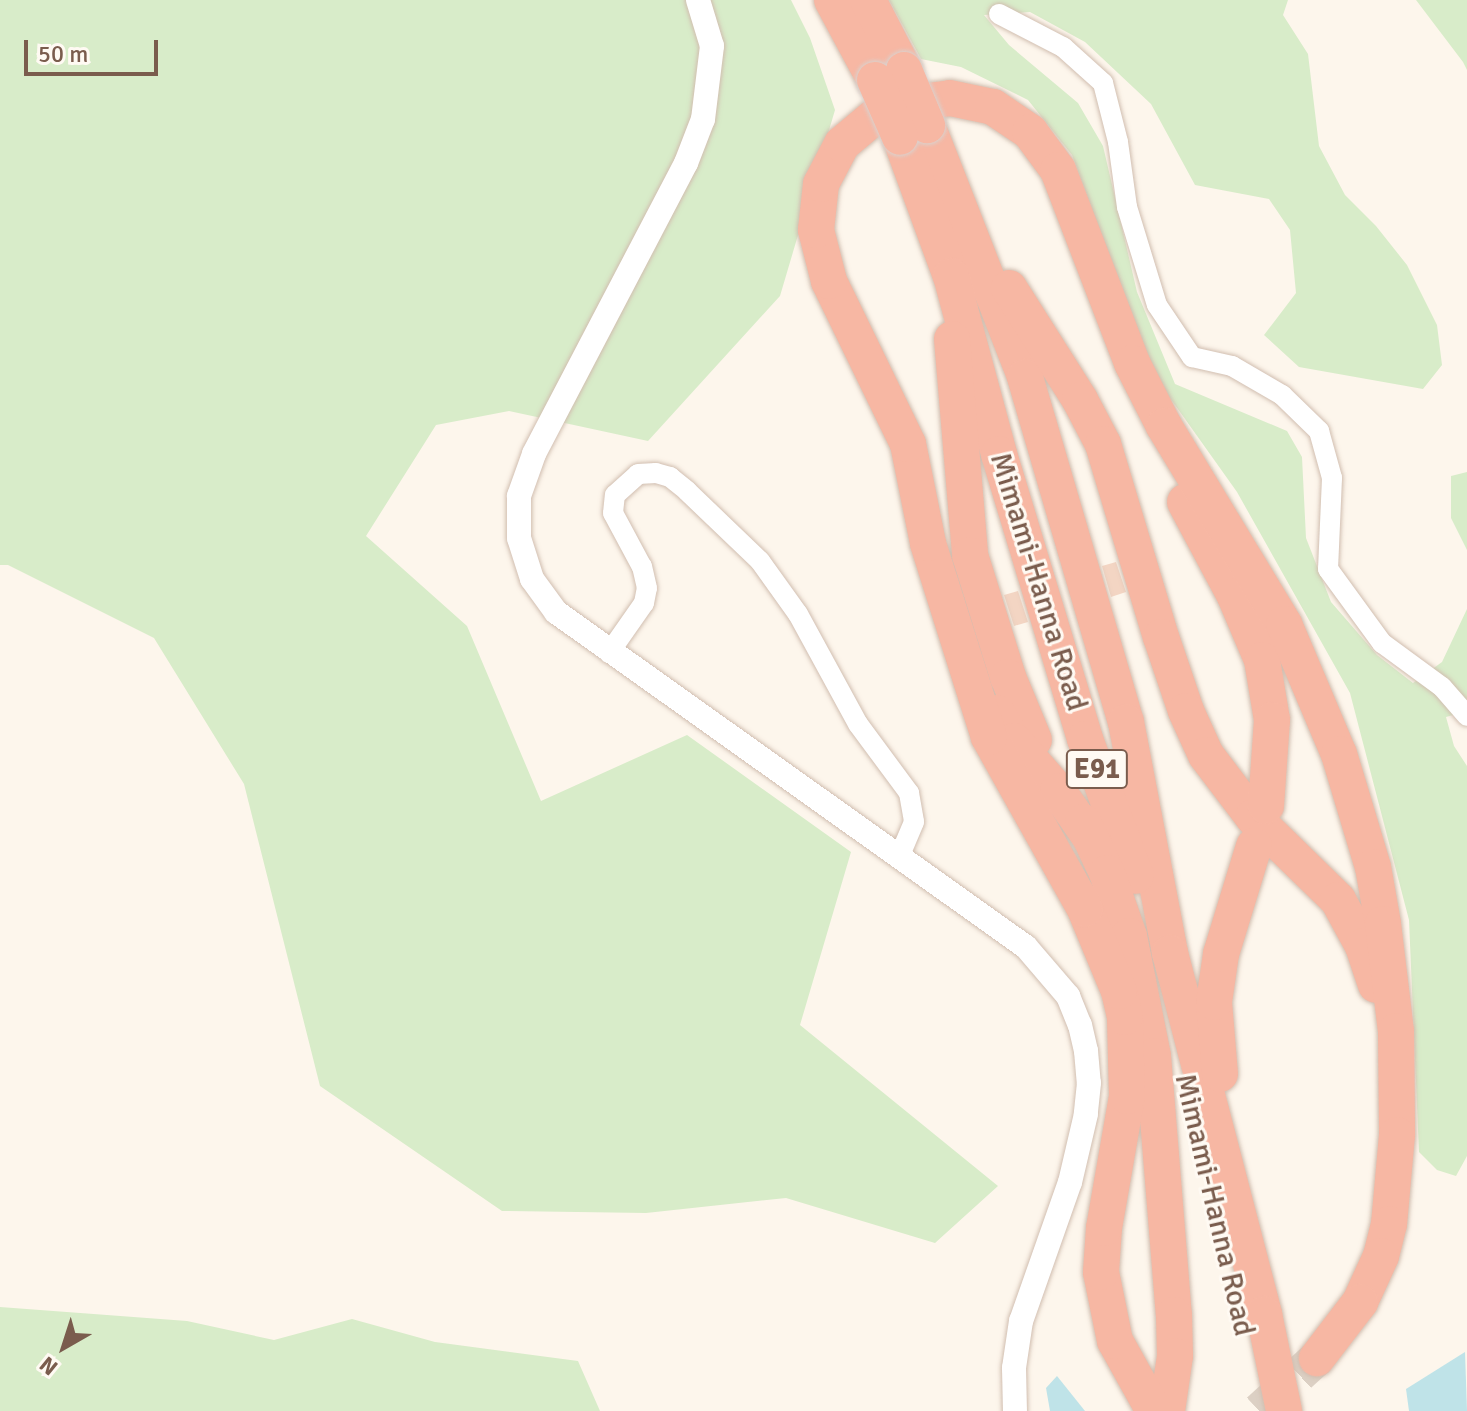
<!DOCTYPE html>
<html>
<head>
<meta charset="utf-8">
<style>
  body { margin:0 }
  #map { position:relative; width:1467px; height:1411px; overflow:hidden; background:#fdf6ec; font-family:Signika,sans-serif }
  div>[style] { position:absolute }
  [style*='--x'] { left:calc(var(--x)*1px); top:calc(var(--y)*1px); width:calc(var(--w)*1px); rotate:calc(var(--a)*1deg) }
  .green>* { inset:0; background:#d8ecc9 }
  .water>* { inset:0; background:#bfe3e8 }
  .building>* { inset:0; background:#f3d5c3 }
  .motorway-tunnel>* { height:36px; margin-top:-18px; transform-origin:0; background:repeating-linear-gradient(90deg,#dcd0c4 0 36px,transparent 0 54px) }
  .roads { filter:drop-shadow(0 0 2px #d1beb0) drop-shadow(0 0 2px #d1beb0) }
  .minor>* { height:20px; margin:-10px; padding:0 10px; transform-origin:10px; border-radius:10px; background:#fff }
  .tertiary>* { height:24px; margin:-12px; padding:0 12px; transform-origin:12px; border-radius:12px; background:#fff }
  .motorway>* { height:36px; margin:-18px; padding:0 18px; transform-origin:18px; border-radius:18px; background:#f7b7a3 }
  .bridges { filter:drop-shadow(0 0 2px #dad1cd) drop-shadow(0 0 2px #dad1cd) }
  .motorway-bridge>* { height:36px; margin:-18px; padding:0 18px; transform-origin:18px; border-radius:18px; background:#f7b7a3 }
  span { translate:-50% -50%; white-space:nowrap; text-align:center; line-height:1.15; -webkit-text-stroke:6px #fffaf3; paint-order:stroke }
  .shield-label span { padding:2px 6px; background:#fffaf3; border:2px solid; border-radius:6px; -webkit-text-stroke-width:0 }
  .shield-label { font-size:28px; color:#7a5c4d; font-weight:700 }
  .street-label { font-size:30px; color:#7a5c4d }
  .north { position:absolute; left:24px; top:1307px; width:80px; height:80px; -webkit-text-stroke:6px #fffaf3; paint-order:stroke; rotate:219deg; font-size:22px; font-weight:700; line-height:32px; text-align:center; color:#7a5c4d }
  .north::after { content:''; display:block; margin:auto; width:28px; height:36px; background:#7a5c4d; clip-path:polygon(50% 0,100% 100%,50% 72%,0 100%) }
  .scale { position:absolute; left:24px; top:40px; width:134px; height:36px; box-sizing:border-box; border:4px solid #7a5c4d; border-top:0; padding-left:10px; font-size:24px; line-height:28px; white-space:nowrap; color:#7a5c4d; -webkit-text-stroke:6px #fffaf3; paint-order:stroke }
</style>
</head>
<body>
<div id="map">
  <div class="green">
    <i style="clip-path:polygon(0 0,791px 0,810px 38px,835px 110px,780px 296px,648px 441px,509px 411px,436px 425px,366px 536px,467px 626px,541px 801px,687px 735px,851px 852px,800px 1025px,998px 1186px,935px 1243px,786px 1198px,646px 1213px,502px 1211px,320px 1086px,244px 784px,154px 638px,8px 565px,0 565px)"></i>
    <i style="clip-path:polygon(889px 0,1288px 0,1283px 15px,1308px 54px,1319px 146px,1345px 195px,1376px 226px,1407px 265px,1437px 325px,1442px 365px,1423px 389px,1299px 367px,1264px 335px,1296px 293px,1290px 230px,1269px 199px,1195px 185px,1151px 104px,1085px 42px,1030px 12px,984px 15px,1009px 45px,1078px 103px,1103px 146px,1137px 292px,1175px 384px,1287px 431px,1302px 457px,1306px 538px,1331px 602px,1377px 655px,1413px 683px,1442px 662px,1467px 609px,1467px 711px,1446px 717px,1454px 746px,1467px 766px,1467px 1156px,1456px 1176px,1437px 1170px,1419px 1152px,1409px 920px,1350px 693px,1237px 492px,1153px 374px,1072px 155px,1028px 100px,961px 67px,921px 59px)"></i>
    <i style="clip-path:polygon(1416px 0,1467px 0,1467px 70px,1463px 62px)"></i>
    <i style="clip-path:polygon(1467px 472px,1467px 550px,1451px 518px,1451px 476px)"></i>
    <i style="clip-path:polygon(0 1307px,187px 1321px,274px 1340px,352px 1319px,435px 1342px,578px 1361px,600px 1411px,0 1411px)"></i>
  </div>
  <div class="water">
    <i style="clip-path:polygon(1465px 1352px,1467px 1411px,1409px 1411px,1406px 1389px)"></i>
    <i style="clip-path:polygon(1057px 1376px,1085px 1411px,1050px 1411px,1046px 1388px)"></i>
  </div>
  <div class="building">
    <i style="clip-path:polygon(1116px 562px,1126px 592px,1111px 597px,1102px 566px)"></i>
    <i style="clip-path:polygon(1018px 591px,1028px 622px,1014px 626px,1004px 595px)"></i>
  </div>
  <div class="motorway-tunnel">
    <i style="--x:1259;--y:1411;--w:79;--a:-42.4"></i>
  </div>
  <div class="roads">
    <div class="minor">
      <i style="--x:999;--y:14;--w:72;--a:27.3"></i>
      <i style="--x:1063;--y:47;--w:54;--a:42"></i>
      <i style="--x:1103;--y:83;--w:61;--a:75.7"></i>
      <i style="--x:1118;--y:142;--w:66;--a:82.1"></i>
      <i style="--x:1127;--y:207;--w:102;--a:73"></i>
      <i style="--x:1157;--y:305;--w:63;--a:56.1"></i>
      <i style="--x:1192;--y:357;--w:41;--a:12.7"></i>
      <i style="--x:1232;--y:366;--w:58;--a:30.1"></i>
      <i style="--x:1282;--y:395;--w:52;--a:44.2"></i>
      <i style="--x:1319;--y:431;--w:49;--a:74.5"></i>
      <i style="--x:1332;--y:478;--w:91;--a:92.5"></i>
      <i style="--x:1328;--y:569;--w:92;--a:53.9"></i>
      <i style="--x:1382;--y:643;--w:74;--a:36.3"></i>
      <i style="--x:1442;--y:687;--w:38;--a:49"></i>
      <i style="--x:609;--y:653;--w:61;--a:-55"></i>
      <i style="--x:644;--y:603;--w:15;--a:-79"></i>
      <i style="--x:647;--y:588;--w:22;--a:-103"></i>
      <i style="--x:642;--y:567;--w:61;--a:-118.2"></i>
      <i style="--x:613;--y:513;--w:18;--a:-84"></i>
      <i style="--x:615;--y:495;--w:31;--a:-42"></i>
      <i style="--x:638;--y:474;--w:18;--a:-3"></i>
      <i style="--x:656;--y:473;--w:15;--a:16"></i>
      <i style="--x:670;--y:477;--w:22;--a:39"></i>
      <i style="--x:687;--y:491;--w:101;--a:43.8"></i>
      <i style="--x:760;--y:561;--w:65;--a:54.4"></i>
      <i style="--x:798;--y:614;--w:125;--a:61.4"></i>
      <i style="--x:858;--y:724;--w:86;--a:53.5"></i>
      <i style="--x:909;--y:793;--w:29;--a:80"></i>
      <i style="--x:914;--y:822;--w:38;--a:113"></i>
    </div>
    <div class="tertiary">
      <i style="--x:698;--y:0;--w:48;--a:73.1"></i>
      <i style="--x:712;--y:46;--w:74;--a:97"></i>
      <i style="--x:703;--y:119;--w:47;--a:111.1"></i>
      <i style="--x:686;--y:163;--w:328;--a:117.6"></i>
      <i style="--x:534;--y:454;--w:45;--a:109.7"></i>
      <i style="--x:519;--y:496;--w:42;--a:90"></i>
      <i style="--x:519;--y:538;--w:43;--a:72.4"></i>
      <i style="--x:532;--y:579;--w:41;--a:54"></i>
      <i style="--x:556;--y:612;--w:577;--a:35.48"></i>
      <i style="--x:1026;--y:947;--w:65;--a:49.4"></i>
      <i style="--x:1068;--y:996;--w:31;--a:68"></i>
      <i style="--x:1080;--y:1025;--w:27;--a:77"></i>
      <i style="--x:1086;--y:1051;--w:32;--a:85"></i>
      <i style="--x:1089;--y:1083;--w:31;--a:96"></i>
      <i style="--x:1086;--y:1114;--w:70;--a:103.2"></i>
      <i style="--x:1070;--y:1182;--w:147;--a:109.4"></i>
      <i style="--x:1021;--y:1321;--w:48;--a:98.5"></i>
      <i style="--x:1014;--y:1368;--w:43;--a:88.7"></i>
    </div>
    <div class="motorway">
      <i style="--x:832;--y:0;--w:91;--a:61.7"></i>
      <i style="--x:868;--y:0;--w:79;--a:62.8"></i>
      <i style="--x:927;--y:125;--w:270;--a:68.7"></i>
      <i style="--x:1025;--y:377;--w:359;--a:73.7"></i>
      <i style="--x:1126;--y:722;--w:235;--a:79.2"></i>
      <i style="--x:1170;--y:953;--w:373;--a:75.4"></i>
      <i style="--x:1264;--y:1314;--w:99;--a:78.3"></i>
      <i style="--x:900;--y:137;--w:148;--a:69.9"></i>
      <i style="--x:951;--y:276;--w:184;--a:74.9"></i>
      <i style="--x:999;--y:454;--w:298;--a:73.2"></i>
      <i style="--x:1085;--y:739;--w:146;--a:69.6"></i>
      <i style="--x:1009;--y:288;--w:133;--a:57.6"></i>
      <i style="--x:1080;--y:400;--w:50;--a:62.4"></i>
      <i style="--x:1103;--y:444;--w:202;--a:73.3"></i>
      <i style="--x:1161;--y:637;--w:78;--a:71.3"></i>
      <i style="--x:1186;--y:711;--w:48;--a:65.6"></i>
      <i style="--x:1206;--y:755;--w:78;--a:52.8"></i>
      <i style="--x:1253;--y:817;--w:119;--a:44.3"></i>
      <i style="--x:1338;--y:900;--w:52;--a:61.5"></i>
      <i style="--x:1363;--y:946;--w:41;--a:71.6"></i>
      <i style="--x:952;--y:339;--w:217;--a:85.2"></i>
      <i style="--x:970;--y:555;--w:128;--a:72.7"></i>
      <i style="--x:1008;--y:677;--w:68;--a:67.6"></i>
      <i style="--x:1185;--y:502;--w:106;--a:62"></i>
      <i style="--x:1235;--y:596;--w:69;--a:67.1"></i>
      <i style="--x:1262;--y:660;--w:61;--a:80.5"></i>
      <i style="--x:1272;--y:720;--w:86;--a:94"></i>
      <i style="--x:997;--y:713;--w:33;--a:59"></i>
      <i style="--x:1014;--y:741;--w:67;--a:48.7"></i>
      <i style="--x:1058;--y:791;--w:63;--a:55.3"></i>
      <i style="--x:1083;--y:822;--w:56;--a:64.8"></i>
      <i style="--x:1107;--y:873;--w:67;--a:70.8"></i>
      <i style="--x:1129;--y:936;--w:122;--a:78.7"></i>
      <i style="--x:1153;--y:1056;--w:260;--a:85.4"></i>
      <i style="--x:1174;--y:1315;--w:41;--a:88.6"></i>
      <i style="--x:1175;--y:1356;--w:56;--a:98.3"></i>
      <i style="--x:1220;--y:1074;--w:72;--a:-94.8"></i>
      <i style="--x:1214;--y:1002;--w:49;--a:-81.7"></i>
      <i style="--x:1221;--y:954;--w:113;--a:-73"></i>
      <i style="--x:1154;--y:1411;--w:80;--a:-119.1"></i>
      <i style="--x:1115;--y:1341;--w:70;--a:-101.5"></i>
      <i style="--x:1101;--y:1272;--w:44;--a:-86.1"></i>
      <i style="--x:1104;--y:1228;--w:134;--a:-80.1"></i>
      <i style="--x:1127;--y:1096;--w:79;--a:-91.5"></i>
      <i style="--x:1125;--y:1017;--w:27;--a:-103"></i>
      <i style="--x:1119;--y:991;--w:89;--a:-112.5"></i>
      <i style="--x:1085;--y:909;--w:197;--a:-119.2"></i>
      <i style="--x:989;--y:737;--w:203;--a:-107.5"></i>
      <i style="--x:928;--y:543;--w:101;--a:-101.4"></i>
      <i style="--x:908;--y:444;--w:181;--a:-115.9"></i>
      <i style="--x:829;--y:281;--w:53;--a:-104.3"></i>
      <i style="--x:816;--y:230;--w:46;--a:-83.8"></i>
      <i style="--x:821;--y:184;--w:45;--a:-62.3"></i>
      <i style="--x:842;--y:144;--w:40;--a:-40"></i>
      <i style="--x:873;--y:118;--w:41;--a:-21.5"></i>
      <i style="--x:911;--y:103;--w:39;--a:-7"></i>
      <i style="--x:950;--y:98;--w:44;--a:11.8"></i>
      <i style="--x:993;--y:107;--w:45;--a:34"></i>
      <i style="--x:1030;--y:132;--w:47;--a:53.6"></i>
      <i style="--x:1058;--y:170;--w:207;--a:69"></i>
      <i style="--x:1132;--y:363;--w:71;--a:63.1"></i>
      <i style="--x:1164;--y:426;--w:232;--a:58.8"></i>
      <i style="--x:1284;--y:624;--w:141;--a:67.1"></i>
      <i style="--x:1339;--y:754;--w:118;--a:73.3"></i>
      <i style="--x:1373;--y:867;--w:58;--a:80"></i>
      <i style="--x:1383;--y:924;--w:108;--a:83.1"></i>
      <i style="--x:1396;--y:1031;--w:104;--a:89.4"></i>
      <i style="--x:1397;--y:1135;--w:89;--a:95.1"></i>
      <i style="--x:1389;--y:1224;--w:33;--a:104"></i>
      <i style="--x:1381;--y:1256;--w:51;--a:114.5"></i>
      <i style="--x:1360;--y:1302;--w:71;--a:127.5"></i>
    </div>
  </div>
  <div class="bridges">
    <div class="motorway-bridge">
      <i style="--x:904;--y:70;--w:60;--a:67.3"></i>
      <i style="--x:875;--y:80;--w:62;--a:66.3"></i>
    </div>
  </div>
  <div class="shield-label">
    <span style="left:1097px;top:769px">E91</span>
  </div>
  <div class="street-label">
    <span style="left:1038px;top:582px;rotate:73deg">Mimami-Hanna Road</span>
    <span style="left:1214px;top:1205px;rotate:77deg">Mimami-Hanna Road</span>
  </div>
  <div class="north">N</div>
  <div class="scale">50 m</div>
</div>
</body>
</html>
